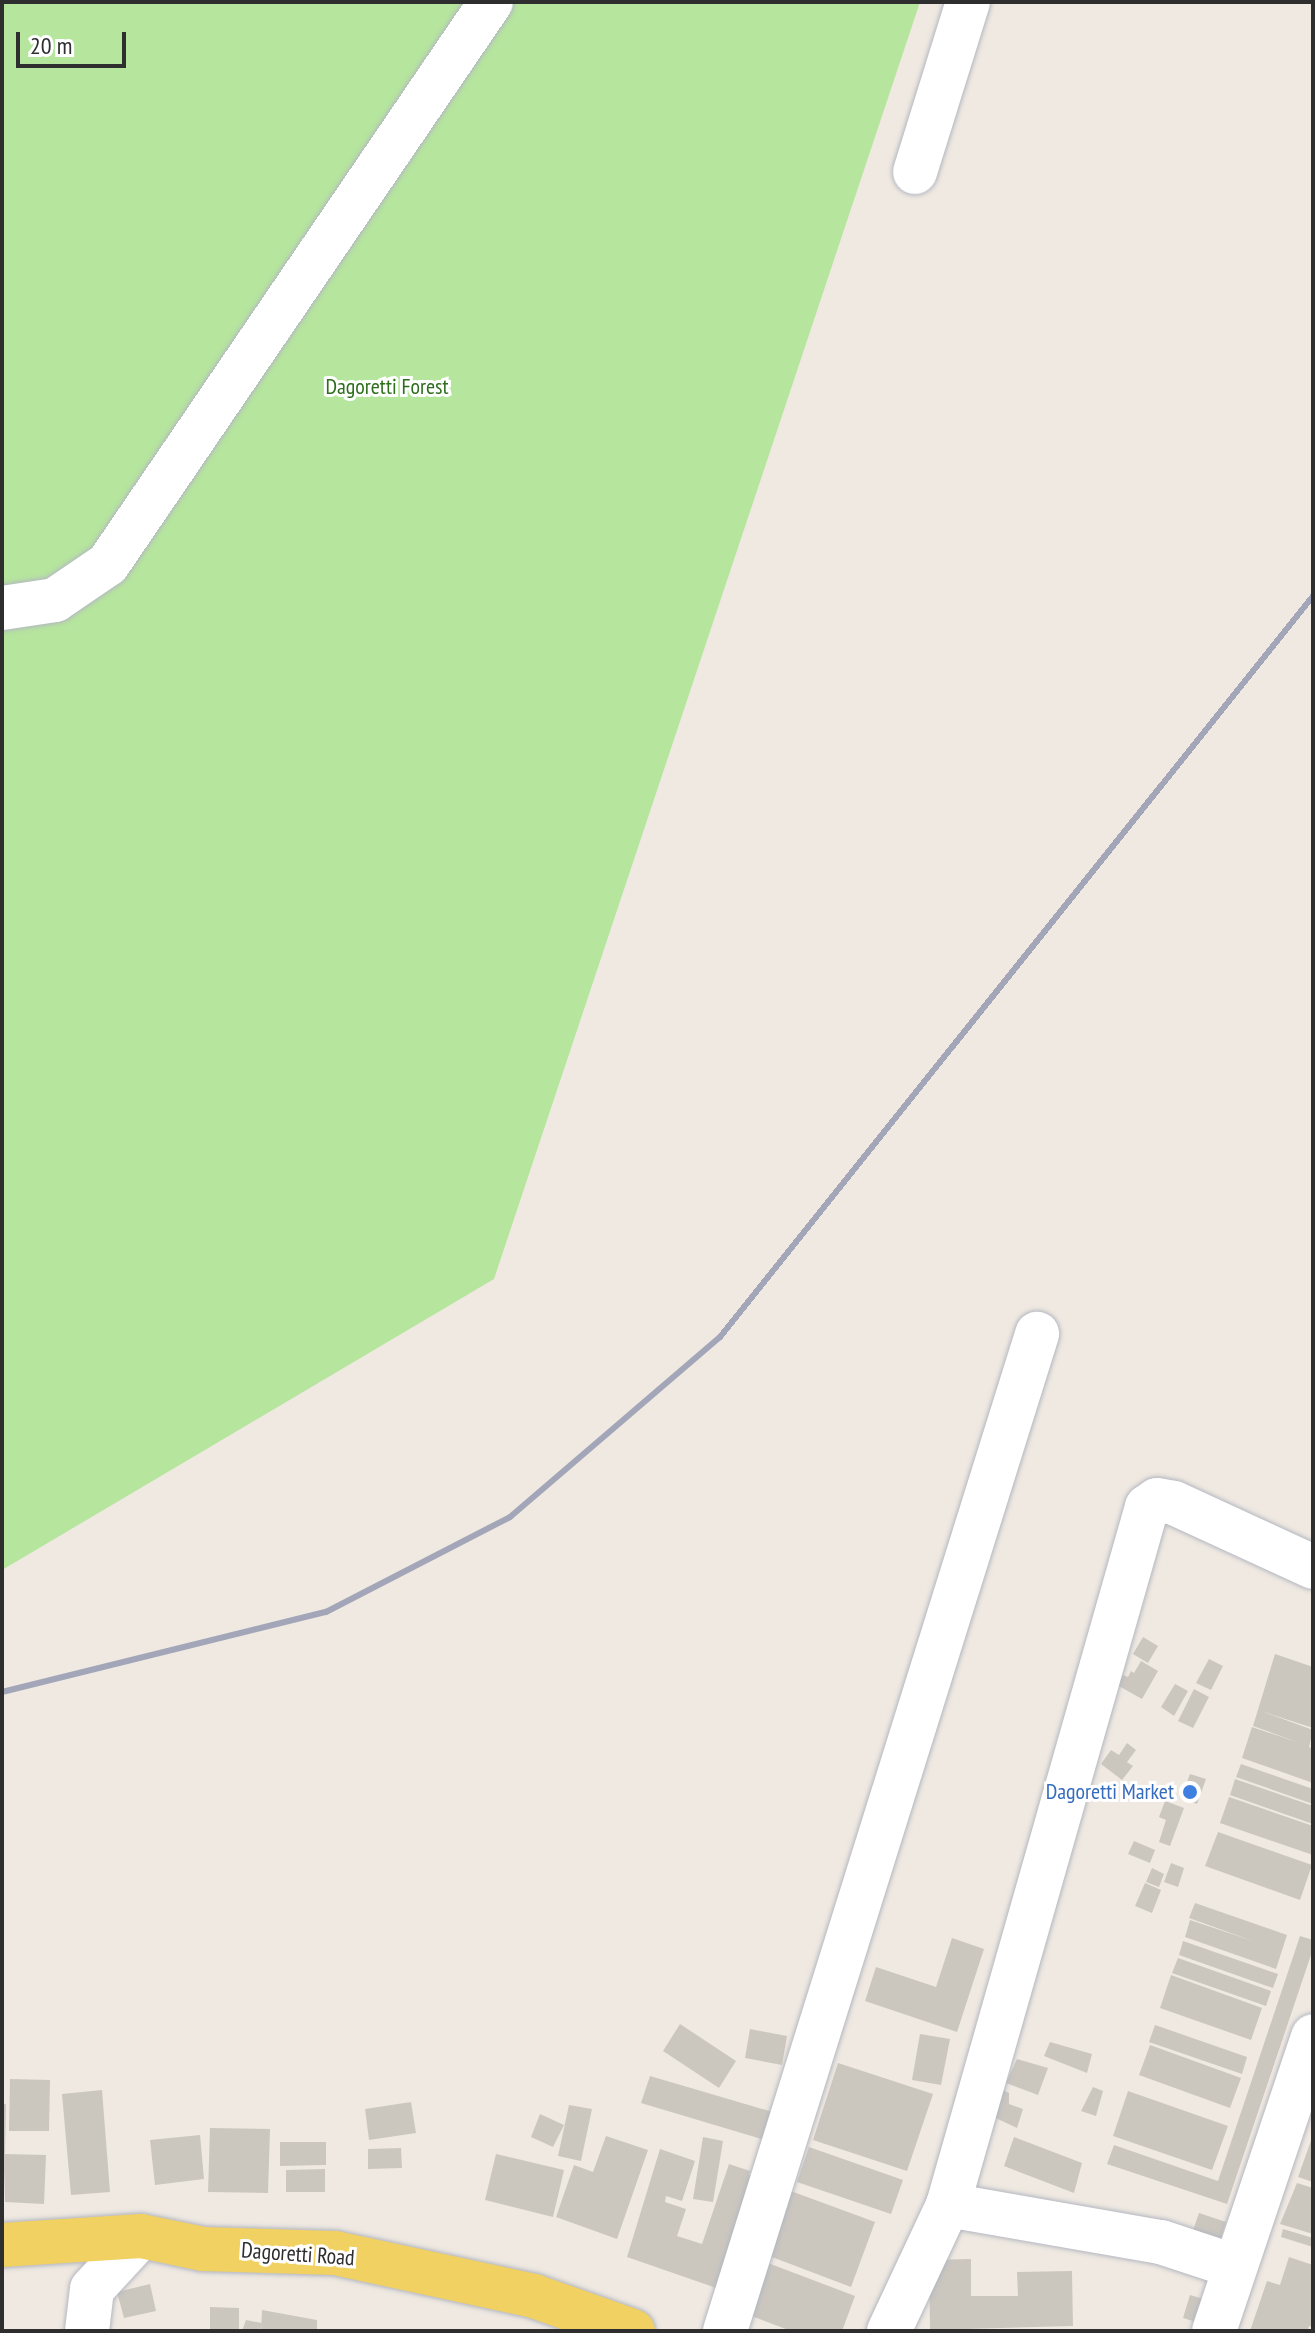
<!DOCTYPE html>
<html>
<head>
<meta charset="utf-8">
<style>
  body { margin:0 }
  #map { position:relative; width:1315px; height:2333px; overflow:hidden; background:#efe9e1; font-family:"PT Sans Narrow",sans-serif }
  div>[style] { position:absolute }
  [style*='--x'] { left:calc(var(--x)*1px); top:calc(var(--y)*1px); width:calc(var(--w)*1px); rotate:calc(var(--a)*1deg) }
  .green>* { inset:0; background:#b6e59e }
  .building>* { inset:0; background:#cbc7bf }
  .roads { filter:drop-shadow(0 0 2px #b4b7c1) drop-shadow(0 0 2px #b4b7c1) }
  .minor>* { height:44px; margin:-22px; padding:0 22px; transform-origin:22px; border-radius:22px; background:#fff }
  .major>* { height:44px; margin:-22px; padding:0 22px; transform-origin:22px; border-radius:22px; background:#f2d163 }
  .rail>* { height:6px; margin:-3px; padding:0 3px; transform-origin:3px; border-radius:3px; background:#a3a6b8 }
  .dots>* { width:22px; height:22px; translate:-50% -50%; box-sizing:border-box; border:4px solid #fff; border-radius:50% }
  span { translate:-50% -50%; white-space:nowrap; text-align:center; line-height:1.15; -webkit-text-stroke:6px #fff; paint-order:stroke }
  .park-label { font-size:22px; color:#2c6e1b }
  .shop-label { font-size:22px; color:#366cbe }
  .right { translate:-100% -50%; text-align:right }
  .street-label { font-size:22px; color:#2e2e2e }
  .frame { position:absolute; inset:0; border:4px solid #2e2e2e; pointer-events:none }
  .scale { position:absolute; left:16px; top:32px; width:110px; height:36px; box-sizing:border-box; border:4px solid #2e2e2e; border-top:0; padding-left:10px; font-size:24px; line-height:28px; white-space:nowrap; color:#2e2e2e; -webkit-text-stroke:6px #fff; paint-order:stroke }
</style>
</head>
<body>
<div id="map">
  <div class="green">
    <i style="clip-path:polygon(2px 2px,920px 2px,494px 1279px,2px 1570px)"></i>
  </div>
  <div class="building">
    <i style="clip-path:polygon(1143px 1637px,1158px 1646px,1148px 1663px,1133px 1654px)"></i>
    <i style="clip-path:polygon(1275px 1654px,1313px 1667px,1313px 1728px,1261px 1711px,1313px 1730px,1309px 1747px,1313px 1749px,1313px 1783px,1242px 1758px,1252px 1727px,1300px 1743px,1253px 1726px)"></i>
    <i style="clip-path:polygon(1209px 1659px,1223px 1666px,1211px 1690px,1196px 1683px)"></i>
    <i style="clip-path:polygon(1141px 1661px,1158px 1671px,1142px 1699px,1117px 1685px,1123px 1675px,1128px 1677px,1131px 1671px,1134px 1673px)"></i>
    <i style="clip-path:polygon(1175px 1684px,1188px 1691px,1174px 1716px,1161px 1707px)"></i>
    <i style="clip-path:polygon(1194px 1689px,1209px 1697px,1193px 1728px,1178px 1721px)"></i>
    <i style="clip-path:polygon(1127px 1743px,1136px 1750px,1127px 1762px,1133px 1766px,1122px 1780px,1101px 1764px,1111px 1750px,1119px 1755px)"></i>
    <i style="clip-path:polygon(1241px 1764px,1313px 1789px,1313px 1804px,1236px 1777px)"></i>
    <i style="clip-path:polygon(1190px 1774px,1206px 1779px,1197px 1804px,1181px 1798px)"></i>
    <i style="clip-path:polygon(1235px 1779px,1313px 1806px,1313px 1824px,1230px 1795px)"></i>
    <i style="clip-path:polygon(1229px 1797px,1313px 1826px,1313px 1855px,1220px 1823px)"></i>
    <i style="clip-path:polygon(1165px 1801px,1184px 1808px,1170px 1846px,1159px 1842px,1166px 1820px,1159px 1817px)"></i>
    <i style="clip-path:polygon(1218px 1832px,1312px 1865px,1300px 1900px,1205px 1866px)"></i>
    <i style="clip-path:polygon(1134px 1841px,1155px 1850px,1150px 1863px,1128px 1854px)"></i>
    <i style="clip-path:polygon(1171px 1863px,1184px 1868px,1178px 1887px,1164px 1882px)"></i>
    <i style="clip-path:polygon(1152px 1868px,1164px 1874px,1159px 1887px,1146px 1882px)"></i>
    <i style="clip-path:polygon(1145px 1883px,1161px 1890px,1152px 1913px,1135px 1906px)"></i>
    <i style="clip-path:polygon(1195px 1903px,1287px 1935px,1276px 1969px,1185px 1937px,1190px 1920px,1253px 1941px,1189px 1918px)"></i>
    <i style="clip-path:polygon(1300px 1936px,1313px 1940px,1313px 1949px,1227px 2204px,1107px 2164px,1114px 2145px,1218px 2181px)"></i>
    <i style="clip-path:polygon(952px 1938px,984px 1949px,957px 2032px,865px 2001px,876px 1967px,936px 1987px)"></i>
    <i style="clip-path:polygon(1183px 1941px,1278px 1974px,1273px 1988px,1179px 1955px)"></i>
    <i style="clip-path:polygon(1178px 1958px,1271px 1991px,1266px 2006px,1172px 1973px)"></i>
    <i style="clip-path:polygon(1171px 1975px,1262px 2008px,1251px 2040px,1160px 2008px)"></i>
    <i style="clip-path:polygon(680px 2024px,736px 2061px,719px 2088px,663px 2051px)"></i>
    <i style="clip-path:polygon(1155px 2025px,1247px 2057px,1242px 2074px,1149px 2042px)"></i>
    <i style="clip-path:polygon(750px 2029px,787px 2036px,782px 2065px,745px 2058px)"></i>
    <i style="clip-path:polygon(920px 2034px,950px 2039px,941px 2085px,912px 2080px)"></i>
    <i style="clip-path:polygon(1050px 2042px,1092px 2054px,1087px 2073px,1044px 2056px)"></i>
    <i style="clip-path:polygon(1150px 2045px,1241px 2078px,1230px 2108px,1139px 2075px)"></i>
    <i style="clip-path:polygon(1017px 2059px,1048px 2068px,1038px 2095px,1006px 2083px)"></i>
    <i style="clip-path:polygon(838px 2063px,933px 2094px,907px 2171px,813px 2140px)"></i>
    <i style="clip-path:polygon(650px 2076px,783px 2115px,775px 2143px,641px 2103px)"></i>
    <i style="clip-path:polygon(10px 2079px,50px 2080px,49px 2131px,9px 2131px)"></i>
    <i style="clip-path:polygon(992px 2085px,1009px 2093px,1009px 2104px,1023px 2109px,1017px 2128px,983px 2112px)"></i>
    <i style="clip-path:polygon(1093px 2087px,1103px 2091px,1096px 2116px,1081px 2111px)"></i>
    <i style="clip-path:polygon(102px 2090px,110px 2192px,71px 2195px,62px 2094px)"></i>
    <i style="clip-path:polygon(1128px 2091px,1228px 2126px,1212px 2170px,1113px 2136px)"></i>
    <i style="clip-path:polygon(411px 2102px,416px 2133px,369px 2140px,365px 2109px)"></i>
    <i style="clip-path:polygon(2px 2104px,6px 2104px,5px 2154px,46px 2155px,44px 2204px,5px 2202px)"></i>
    <i style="clip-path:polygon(569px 2105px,592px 2109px,581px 2161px,558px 2156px)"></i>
    <i style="clip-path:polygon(540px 2114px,564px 2125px,553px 2147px,531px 2137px)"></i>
    <i style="clip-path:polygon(210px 2128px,270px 2129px,268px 2193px,208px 2192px)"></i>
    <i style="clip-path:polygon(200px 2135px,204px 2179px,155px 2185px,150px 2140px)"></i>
    <i style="clip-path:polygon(1313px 2135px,1313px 2182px,1298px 2177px)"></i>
    <i style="clip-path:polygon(606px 2136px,648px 2150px,617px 2239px,556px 2217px,574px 2165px,593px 2172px)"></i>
    <i style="clip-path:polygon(703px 2137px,723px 2141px,713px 2202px,693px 2199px)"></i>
    <i style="clip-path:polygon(1014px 2137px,1082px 2163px,1074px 2193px,1004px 2166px)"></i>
    <i style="clip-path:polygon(280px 2142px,326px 2142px,326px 2165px,280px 2166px)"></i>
    <i style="clip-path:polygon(809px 2147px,903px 2180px,891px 2214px,797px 2182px)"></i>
    <i style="clip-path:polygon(401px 2148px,402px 2168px,368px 2169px,368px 2149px)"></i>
    <i style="clip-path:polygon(660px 2149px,695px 2161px,682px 2201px,666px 2196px,665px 2202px,686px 2209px,677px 2236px,702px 2244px,729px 2164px,750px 2171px,749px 2175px,759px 2178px,722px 2290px,627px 2257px)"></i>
    <i style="clip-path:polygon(496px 2154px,564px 2170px,553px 2217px,485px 2200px)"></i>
    <i style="clip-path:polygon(325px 2169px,325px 2192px,286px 2192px,286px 2170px)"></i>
    <i style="clip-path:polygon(1297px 2183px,1313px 2188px,1313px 2234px,1280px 2224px)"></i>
    <i style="clip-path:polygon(788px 2190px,875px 2222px,851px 2287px,764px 2254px)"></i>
    <i style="clip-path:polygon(1199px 2213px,1226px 2222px,1216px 2252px,1189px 2242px)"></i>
    <i style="clip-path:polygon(1283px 2229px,1313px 2238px,1313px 2247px,1281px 2237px)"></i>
    <i style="clip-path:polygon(1289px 2257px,1313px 2265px,1313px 2327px,1309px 2326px,1308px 2331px,1250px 2331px,1267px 2281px,1280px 2285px)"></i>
    <i style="clip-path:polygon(755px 2258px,855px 2296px,842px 2331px,791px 2331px,736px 2310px)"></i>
    <i style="clip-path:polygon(971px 2259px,971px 2296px,1018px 2296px,1017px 2272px,1072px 2271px,1073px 2326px,930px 2330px,929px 2260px)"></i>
    <i style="clip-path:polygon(150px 2284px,156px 2311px,124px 2318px,117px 2292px)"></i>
    <i style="clip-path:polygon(1190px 2295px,1214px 2302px,1206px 2325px,1183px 2318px)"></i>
    <i style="clip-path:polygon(210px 2307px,239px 2308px,239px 2331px,210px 2330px)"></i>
    <i style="clip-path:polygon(262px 2310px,317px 2320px,317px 2331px,261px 2331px)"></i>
    <i style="clip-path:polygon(246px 2320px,262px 2323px,260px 2331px,242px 2331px)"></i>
  </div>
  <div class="roads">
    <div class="minor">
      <i style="--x:915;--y:172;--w:178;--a:-72.7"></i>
      <i style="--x:2;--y:608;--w:54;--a:-8.6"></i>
      <i style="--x:55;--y:600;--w:64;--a:-34.2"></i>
      <i style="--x:108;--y:564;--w:680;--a:-55.73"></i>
      <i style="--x:948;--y:2205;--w:216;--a:9.9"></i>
      <i style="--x:1161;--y:2242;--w:76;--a:18.4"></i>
      <i style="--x:87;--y:2331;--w:42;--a:-83.2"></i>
      <i style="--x:92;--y:2289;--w:72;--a:-47.2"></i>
      <i style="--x:725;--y:2331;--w:1045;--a:-72.62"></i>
      <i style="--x:889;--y:2331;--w:139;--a:-64.9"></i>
      <i style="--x:948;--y:2205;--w:726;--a:-74.09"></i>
      <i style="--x:1147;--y:1507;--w:12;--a:-35"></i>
      <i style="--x:1157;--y:1500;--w:17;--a:10"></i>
      <i style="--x:1174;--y:1503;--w:153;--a:24.7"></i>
      <i style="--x:1214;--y:2331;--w:311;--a:-71.4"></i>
    </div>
    <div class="major">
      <i style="--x:2;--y:2245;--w:139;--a:-3.7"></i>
      <i style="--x:141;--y:2236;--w:63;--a:11.8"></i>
      <i style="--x:203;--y:2249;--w:132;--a:1.7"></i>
      <i style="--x:335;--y:2253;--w:204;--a:12.2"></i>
      <i style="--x:534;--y:2296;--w:105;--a:19.5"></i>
    </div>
  </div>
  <div class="rail">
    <i style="--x:2;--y:1692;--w:334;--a:-13.9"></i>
    <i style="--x:326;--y:1612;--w:207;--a:-27.3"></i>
    <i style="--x:510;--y:1517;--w:277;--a:-40.6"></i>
    <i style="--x:720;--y:1337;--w:949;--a:-51.33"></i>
  </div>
  <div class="dots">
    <i style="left:1190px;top:1792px;background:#3f7fe0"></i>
  </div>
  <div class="park-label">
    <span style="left:387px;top:387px">Dagoretti Forest</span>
  </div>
  <div class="shop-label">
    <span class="right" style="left:1174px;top:1792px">Dagoretti Market</span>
  </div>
  <div class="street-label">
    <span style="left:298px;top:2254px;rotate:4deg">Dagoretti Road</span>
  </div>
  <div class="frame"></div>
  <div class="scale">20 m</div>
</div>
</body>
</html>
